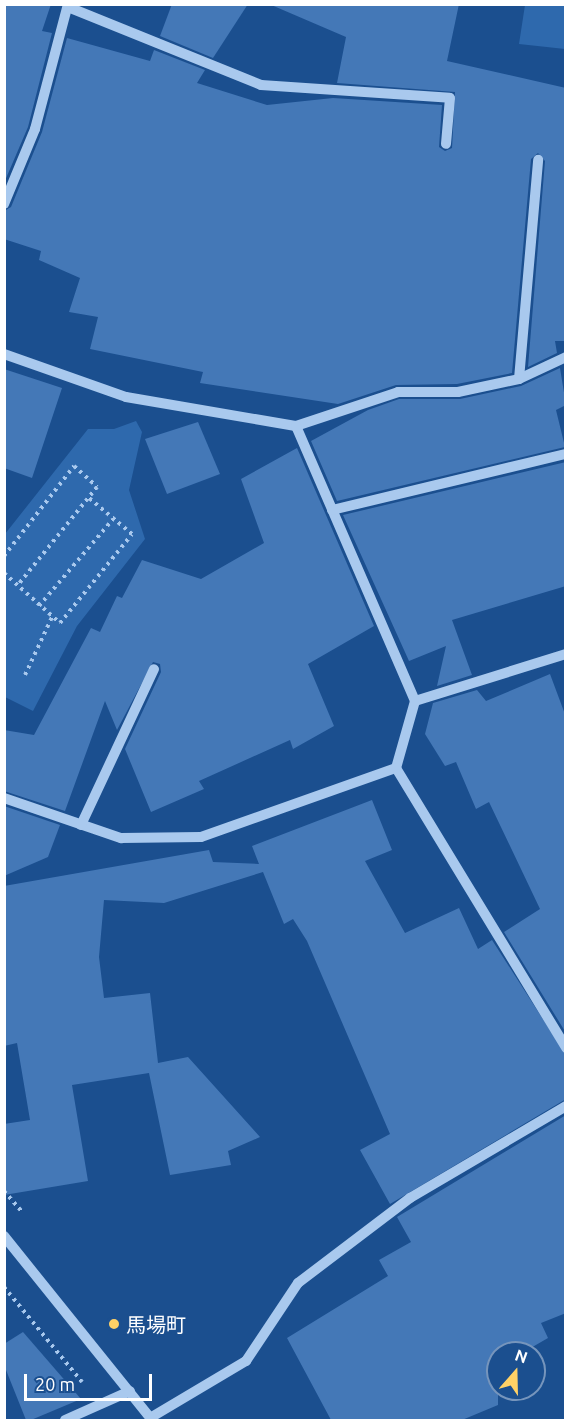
<!DOCTYPE html>
<html>
<head>
<meta charset="utf-8">
<style>
  body { margin:0 }
  #map { position:relative; width:570px; height:1425px; overflow:hidden; background:#1b4f8f; font-family:Ubuntu,"Noto Sans JP",sans-serif }
  div>[style] { position:absolute }
  [style*='--x'] { left:calc(var(--x)*1px); top:calc(var(--y)*1px); width:calc(var(--w)*1px); rotate:calc(var(--a)*1deg) }
  .green>* { inset:0; background:#2e69ad }
  .building>* { inset:0; background:#4478b7 }
  .path>* { height:4px; margin-top:-2px; transform-origin:0; background:repeating-linear-gradient(90deg,#a9c9ee 0 3px,transparent 0 7.5px) }
  .minor>* { height:10px; margin:-5px; padding:0 5px; transform-origin:5px; border-radius:5px; background:#a9c9ee }
  .dots>* { width:16px; height:16px; translate:-50% -50%; box-sizing:border-box; border:3px solid #1b4f8f; border-radius:50% }
  span { translate:-50% -50%; white-space:nowrap; text-align:center; line-height:1.15; -webkit-text-stroke:4.5px #1b4f8f; paint-order:stroke }
  .poi-label { font-size:20px; color:#fff }
  .left { translate:0 -50%; text-align:left }
  .frame { position:absolute; inset:0; border:6px solid #fff; pointer-events:none }
  .north { position:absolute; left:486px; top:1341px; width:60px; height:60px; box-sizing:border-box; background:#1b4f8f; border:2px solid #7695bc; border-radius:50%; rotate:20deg; font-size:16px; font-weight:700; line-height:24px; text-align:center; color:#fff }
  .north::after { content:''; display:block; margin:auto; width:21px; height:27px; background:#ffd166; clip-path:polygon(50% 0,100% 100%,50% 72%,0 100%) }
  .scale { position:absolute; left:24px; top:1374px; width:128px; height:27px; box-sizing:border-box; border:3px solid #fff; border-top:0; padding-left:8px; font-size:18px; line-height:21px; white-space:nowrap; color:#fff; -webkit-text-stroke:4px #1b4f8f; paint-order:stroke }
</style>
</head>
<body>
<div id="map">
  <div class="green">
    <i style="clip-path:polygon(525px 5px,565px 5px,565px 49px,519px 44px)"></i>
    <i style="clip-path:polygon(136px 421px,142px 432px,129px 490px,145px 539px,77px 626px,33px 711px,5px 697px,5px 534px,88px 429px,114px 429px)"></i>
  </div>
  <div class="building">
    <i style="clip-path:polygon(4px 4px,51px 4px,42px 31px,52px 33px,28px 127px,4px 183px)"></i>
    <i style="clip-path:polygon(172px 4px,248px 4px,213px 58px,160px 36px)"></i>
    <i style="clip-path:polygon(269px 4px,459px 4px,447px 61px,566px 88px,566px 341px,555px 341px,557px 353px,528px 367px,545px 161px,538px 153px,531px 159px,512px 373px,457px 384px,396px 385px,338px 404px,200px 383px,203px 372px,90px 349px,98px 317px,69px 312px,80px 278px,39px 260px,41px 251px,4px 239px,4px 211px,11px 207px,42px 132px,67px 38px,150px 61px,154px 50px,205px 70px,197px 83px,267px 105px,333px 98px,442px 105px,439px 147px,445px 151px,452px 148px,455px 92px,337px 83px,346px 37px)"></i>
    <i style="clip-path:polygon(560px 368px,566px 405px,556px 410px,565px 447px,337px 501px,311px 441px,368px 410px,399px 399px,460px 399px,521px 386px)"></i>
    <i style="clip-path:polygon(4px 369px,62px 388px,32px 478px,4px 468px)"></i>
    <i style="clip-path:polygon(198px 422px,220px 474px,167px 494px,145px 439px)"></i>
    <i style="clip-path:polygon(297px 448px,374px 626px,308px 664px,334px 726px,293px 749px,290px 740px,199px 781px,204px 789px,151px 812px,125px 749px,161px 672px,160px 664px,153px 662px,117px 730px,105px 701px,65px 811px,4px 791px,4px 730px,34px 735px,91px 628px,100px 632px,117px 596px,122px 598px,142px 560px,201px 579px,264px 543px,241px 479px)"></i>
    <i style="clip-path:polygon(566px 462px,566px 586px,452px 620px,472px 675px,437px 686px,446px 646px,409px 661px,343px 515px)"></i>
    <i style="clip-path:polygon(550px 674px,566px 717px,566px 1033px,504px 932px,540px 909px,489px 802px,476px 809px,456px 762px,445px 766px,425px 734px,433px 703px,477px 690px,486px 701px)"></i>
    <i style="clip-path:polygon(372px 800px,392px 850px,365px 861px,405px 933px,459px 908px,478px 949px,492px 940px,566px 1055px,566px 1099px,390px 1204px,360px 1150px,390px 1134px,307px 941px,293px 919px,284px 924px,263px 872px,164px 903px,104px 900px,99px 957px,104px 998px,150px 993px,158px 1063px,188px 1057px,260px 1137px,228px 1151px,231px 1165px,170px 1175px,149px 1073px,72px 1085px,88px 1181px,4px 1195px,4px 1124px,30px 1120px,17px 1043px,4px 1046px,4px 886px,209px 850px,213px 862px,259px 864px,252px 846px)"></i>
    <i style="clip-path:polygon(4px 806px,60px 825px,48px 857px,4px 876px)"></i>
    <i style="clip-path:polygon(566px 1115px,566px 1313px,541px 1323px,548px 1338px,522px 1353px,498px 1353px,498px 1405px,462px 1420px,331px 1420px,287px 1338px,388px 1276px,379px 1260px,411px 1242px,397px 1217px)"></i>
    <i style="clip-path:polygon(23px 1332px,81px 1399px,31px 1420px,26px 1420px,4px 1365px,4px 1344px)"></i>
  </div>
  <div class="path">
    <i style="--x:4;--y:556;--w:114;--a:-52.1"></i>
    <i style="--x:74;--y:466;--w:31;--a:42"></i>
    <i style="--x:97;--y:487;--w:126;--a:128.9"></i>
    <i style="--x:4;--y:573;--w:75;--a:41.8"></i>
    <i style="--x:60;--y:623;--w:114;--a:-51"></i>
    <i style="--x:132;--y:534;--w:56;--a:-140.1"></i>
    <i style="--x:39;--y:606;--w:114;--a:-49.6"></i>
    <i style="--x:25;--y:675;--w:64;--a:-65"></i>
    <i style="--x:4;--y:1191;--w:29;--a:49"></i>
    <i style="--x:4;--y:1287;--w:123;--a:50.6"></i>
  </div>
  <div class="minor">
    <i style="--x:68;--y:7;--w:208;--a:22"></i>
    <i style="--x:261;--y:85;--w:189;--a:3.9"></i>
    <i style="--x:450;--y:98;--w:46;--a:95"></i>
    <i style="--x:4;--y:204;--w:81;--a:-67.5"></i>
    <i style="--x:35;--y:129;--w:129;--a:-75.2"></i>
    <i style="--x:4;--y:354;--w:129;--a:19.4"></i>
    <i style="--x:126;--y:397;--w:172;--a:9.7"></i>
    <i style="--x:296;--y:426;--w:108;--a:-18.4"></i>
    <i style="--x:398;--y:392;--w:60;--a:0"></i>
    <i style="--x:458;--y:392;--w:62;--a:-12"></i>
    <i style="--x:519;--y:379;--w:52;--a:-25.1"></i>
    <i style="--x:519;--y:379;--w:220;--a:-85"></i>
    <i style="--x:296;--y:426;--w:300;--a:66.6"></i>
    <i style="--x:415;--y:701;--w:70;--a:105.8"></i>
    <i style="--x:396;--y:768;--w:328;--a:58.7"></i>
    <i style="--x:332;--y:510;--w:241;--a:-13.5"></i>
    <i style="--x:415;--y:701;--w:158;--a:-17.3"></i>
    <i style="--x:4;--y:798;--w:124;--a:18.9"></i>
    <i style="--x:121;--y:838;--w:80;--a:-0.7"></i>
    <i style="--x:201;--y:837;--w:207;--a:-19.5"></i>
    <i style="--x:81;--y:825;--w:172;--a:-64.9"></i>
    <i style="--x:4;--y:1236;--w:236;--a:51.2"></i>
    <i style="--x:150;--y:1418;--w:112;--a:-30.7"></i>
    <i style="--x:246;--y:1361;--w:94;--a:-56.3"></i>
    <i style="--x:298;--y:1283;--w:141;--a:-37.2"></i>
    <i style="--x:410;--y:1198;--w:181;--a:-30.5"></i>
    <i style="--x:65;--y:1420;--w:71;--a:-24"></i>
  </div>
  <div class="dots">
    <i style="left:114px;top:1324px;background:#ffd166"></i>
  </div>
  <div class="poi-label">
    <span class="left" style="left:126px;top:1324px">馬場町</span>
  </div>
  <div class="frame"></div>
  <div class="north">N</div>
  <div class="scale">20 m</div>
</div>
</body>
</html>
